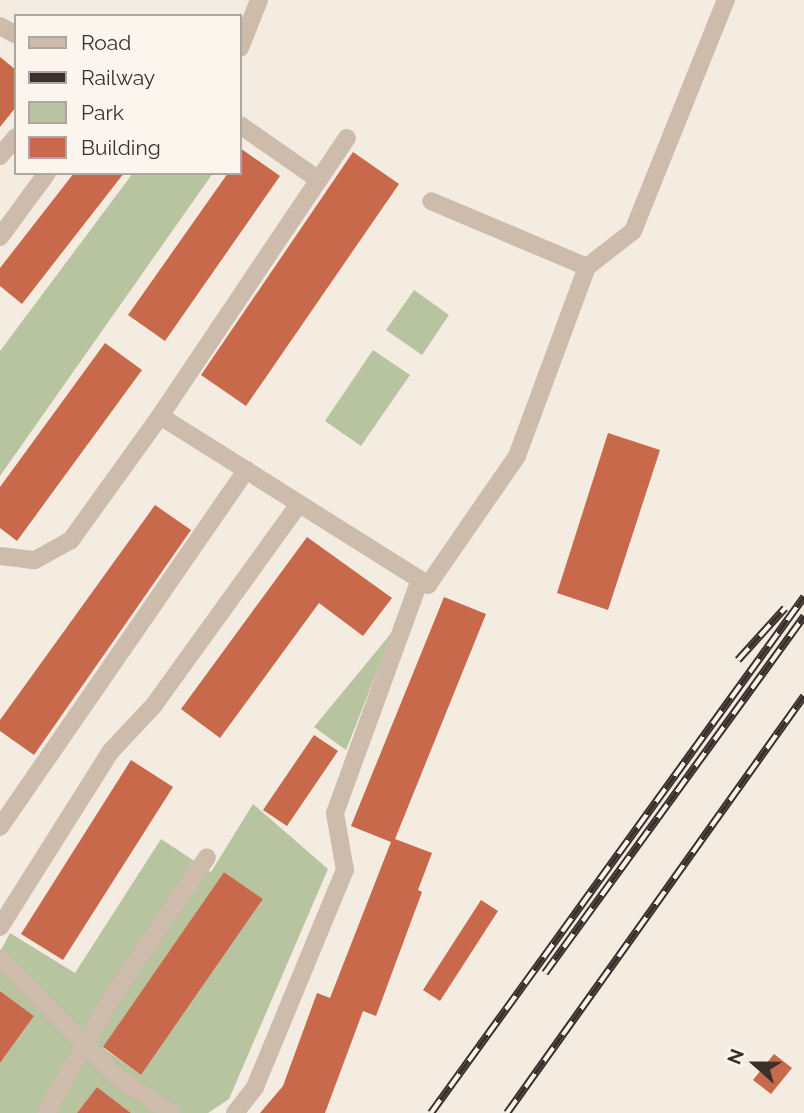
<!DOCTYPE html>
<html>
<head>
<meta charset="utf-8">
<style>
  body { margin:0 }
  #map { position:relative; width:804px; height:1113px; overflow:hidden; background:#f4ebe1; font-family:Raleway,sans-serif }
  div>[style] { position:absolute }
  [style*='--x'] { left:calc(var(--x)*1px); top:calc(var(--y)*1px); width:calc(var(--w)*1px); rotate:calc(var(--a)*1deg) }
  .green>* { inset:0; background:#b8c4a0 }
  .building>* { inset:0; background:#c8694b }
  .minor>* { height:18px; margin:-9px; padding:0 9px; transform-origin:9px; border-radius:9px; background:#cdbbac }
  .rail>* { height:8px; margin-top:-4px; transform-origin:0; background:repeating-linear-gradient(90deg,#fbf5ee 0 16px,#3b302b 0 32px); box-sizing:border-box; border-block:2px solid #3b302b }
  span { translate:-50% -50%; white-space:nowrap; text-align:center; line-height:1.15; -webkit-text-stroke:6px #fbf5ee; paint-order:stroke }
  .legend { position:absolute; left:14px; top:14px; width:228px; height:161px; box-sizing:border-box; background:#fbf5ee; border:2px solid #aea6a0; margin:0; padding:9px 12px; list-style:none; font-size:21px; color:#3b302b }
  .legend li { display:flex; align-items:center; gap:14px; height:35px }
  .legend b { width:35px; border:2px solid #aea6a0 }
  .north { position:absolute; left:720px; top:1029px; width:70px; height:70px; -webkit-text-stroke:5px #fbf5ee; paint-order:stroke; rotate:291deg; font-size:19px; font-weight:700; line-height:28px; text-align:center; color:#3b302b }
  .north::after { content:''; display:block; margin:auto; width:24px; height:32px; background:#3b302b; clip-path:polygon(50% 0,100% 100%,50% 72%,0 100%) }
</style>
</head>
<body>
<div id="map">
  <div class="green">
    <i style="clip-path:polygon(133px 173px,213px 173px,0 476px,0 351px)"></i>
    <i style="clip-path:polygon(414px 290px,449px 315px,422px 355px,386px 330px)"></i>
    <i style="clip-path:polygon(373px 350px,410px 375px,361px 446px,325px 421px)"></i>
    <i style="clip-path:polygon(393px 631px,346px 750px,314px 727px)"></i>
    <i style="clip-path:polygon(evenodd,253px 804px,328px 869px,229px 1099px,208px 1113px,131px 1113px,97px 1087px,77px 1113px,0 1113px,0 1063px,34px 1016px,0 991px,0 952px,10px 933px,75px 973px,161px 839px,211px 872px,253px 804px,224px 872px,263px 899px,141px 1075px,103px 1048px,224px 872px)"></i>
  </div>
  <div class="building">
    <i style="clip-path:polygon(0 57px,16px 70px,16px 107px,0 127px)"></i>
    <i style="clip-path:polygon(240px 148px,280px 176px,165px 341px,128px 315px,228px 173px,240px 173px)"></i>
    <i style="clip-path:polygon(353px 152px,399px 184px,246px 406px,201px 375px)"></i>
    <i style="clip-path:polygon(74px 173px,124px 173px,22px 304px,0 286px,0 268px)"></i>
    <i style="clip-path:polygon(105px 343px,142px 370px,17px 541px,0 528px,0 487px)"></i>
    <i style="clip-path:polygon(608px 433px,660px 450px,608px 610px,557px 593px)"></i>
    <i style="clip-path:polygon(155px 505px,191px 530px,34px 755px,0 731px,0 720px)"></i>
    <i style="clip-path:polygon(307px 537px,392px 598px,363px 636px,319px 603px,220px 738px,181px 709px)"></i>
    <i style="clip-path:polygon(444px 597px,486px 614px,395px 839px,432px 853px,418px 890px,422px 892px,376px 1016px,363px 1011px,325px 1113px,260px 1113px,283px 1086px,317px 993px,330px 998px,391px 842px,351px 826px)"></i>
    <i style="clip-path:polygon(314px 735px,338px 751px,287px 826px,263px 810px)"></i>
    <i style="clip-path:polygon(131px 760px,173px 787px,63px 960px,21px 934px)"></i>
    <i style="clip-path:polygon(224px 872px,263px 899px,141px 1075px,103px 1047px)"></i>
    <i style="clip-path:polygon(481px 900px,498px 911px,440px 1001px,423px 990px)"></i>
    <i style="clip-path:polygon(0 991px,34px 1016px,0 1063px)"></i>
    <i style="clip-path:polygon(774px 1054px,792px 1068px,771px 1094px,753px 1080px)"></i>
    <i style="clip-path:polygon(97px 1087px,131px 1113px,77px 1113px)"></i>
  </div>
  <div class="minor">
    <i style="--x:0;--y:26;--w:18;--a:29"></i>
    <i style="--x:240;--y:48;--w:52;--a:-68.4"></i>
    <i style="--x:240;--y:125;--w:96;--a:34.8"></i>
    <i style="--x:0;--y:156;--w:25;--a:-50"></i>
    <i style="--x:0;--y:237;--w:79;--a:-53.7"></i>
    <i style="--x:587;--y:267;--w:58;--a:-38"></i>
    <i style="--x:633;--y:231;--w:249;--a:-68.1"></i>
    <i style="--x:160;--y:416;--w:335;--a:-56.1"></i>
    <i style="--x:0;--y:556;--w:35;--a:7"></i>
    <i style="--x:35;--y:560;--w:41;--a:-29.1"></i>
    <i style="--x:71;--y:540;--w:153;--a:-54.3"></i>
    <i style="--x:160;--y:416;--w:317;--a:32.2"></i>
    <i style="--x:428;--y:585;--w:157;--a:-55.4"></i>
    <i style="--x:517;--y:456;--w:202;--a:-69.7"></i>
    <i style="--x:587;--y:267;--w:169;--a:-157.1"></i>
    <i style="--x:0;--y:827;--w:434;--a:-55.4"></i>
    <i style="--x:0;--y:927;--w:208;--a:-57.8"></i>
    <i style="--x:111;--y:751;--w:63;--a:-46.9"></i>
    <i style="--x:154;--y:705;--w:248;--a:-54.2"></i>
    <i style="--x:0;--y:958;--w:167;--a:45.5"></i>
    <i style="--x:117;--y:1077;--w:66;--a:33.2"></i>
    <i style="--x:46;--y:1113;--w:131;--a:-60.3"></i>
    <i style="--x:111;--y:999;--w:171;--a:-55.9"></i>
    <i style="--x:235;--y:1113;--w:33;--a:-52"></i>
    <i style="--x:255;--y:1087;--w:235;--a:-67.5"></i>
    <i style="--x:345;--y:870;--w:58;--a:-100"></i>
    <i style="--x:335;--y:813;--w:248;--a:-70"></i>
  </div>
  <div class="rail">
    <i style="--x:738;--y:660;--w:70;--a:-47.9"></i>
    <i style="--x:545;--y:973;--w:441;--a:-54"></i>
    <i style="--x:431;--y:1113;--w:637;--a:-54.14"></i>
    <i style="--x:507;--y:1113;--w:512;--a:-54.54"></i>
  </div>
  <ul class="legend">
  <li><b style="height:9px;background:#cdbbac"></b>Road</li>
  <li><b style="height:9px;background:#3b302b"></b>Railway</li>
  <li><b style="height:19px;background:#b8c4a0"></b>Park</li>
  <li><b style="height:19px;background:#c8694b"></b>Building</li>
  </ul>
  <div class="north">N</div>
</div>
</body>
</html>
